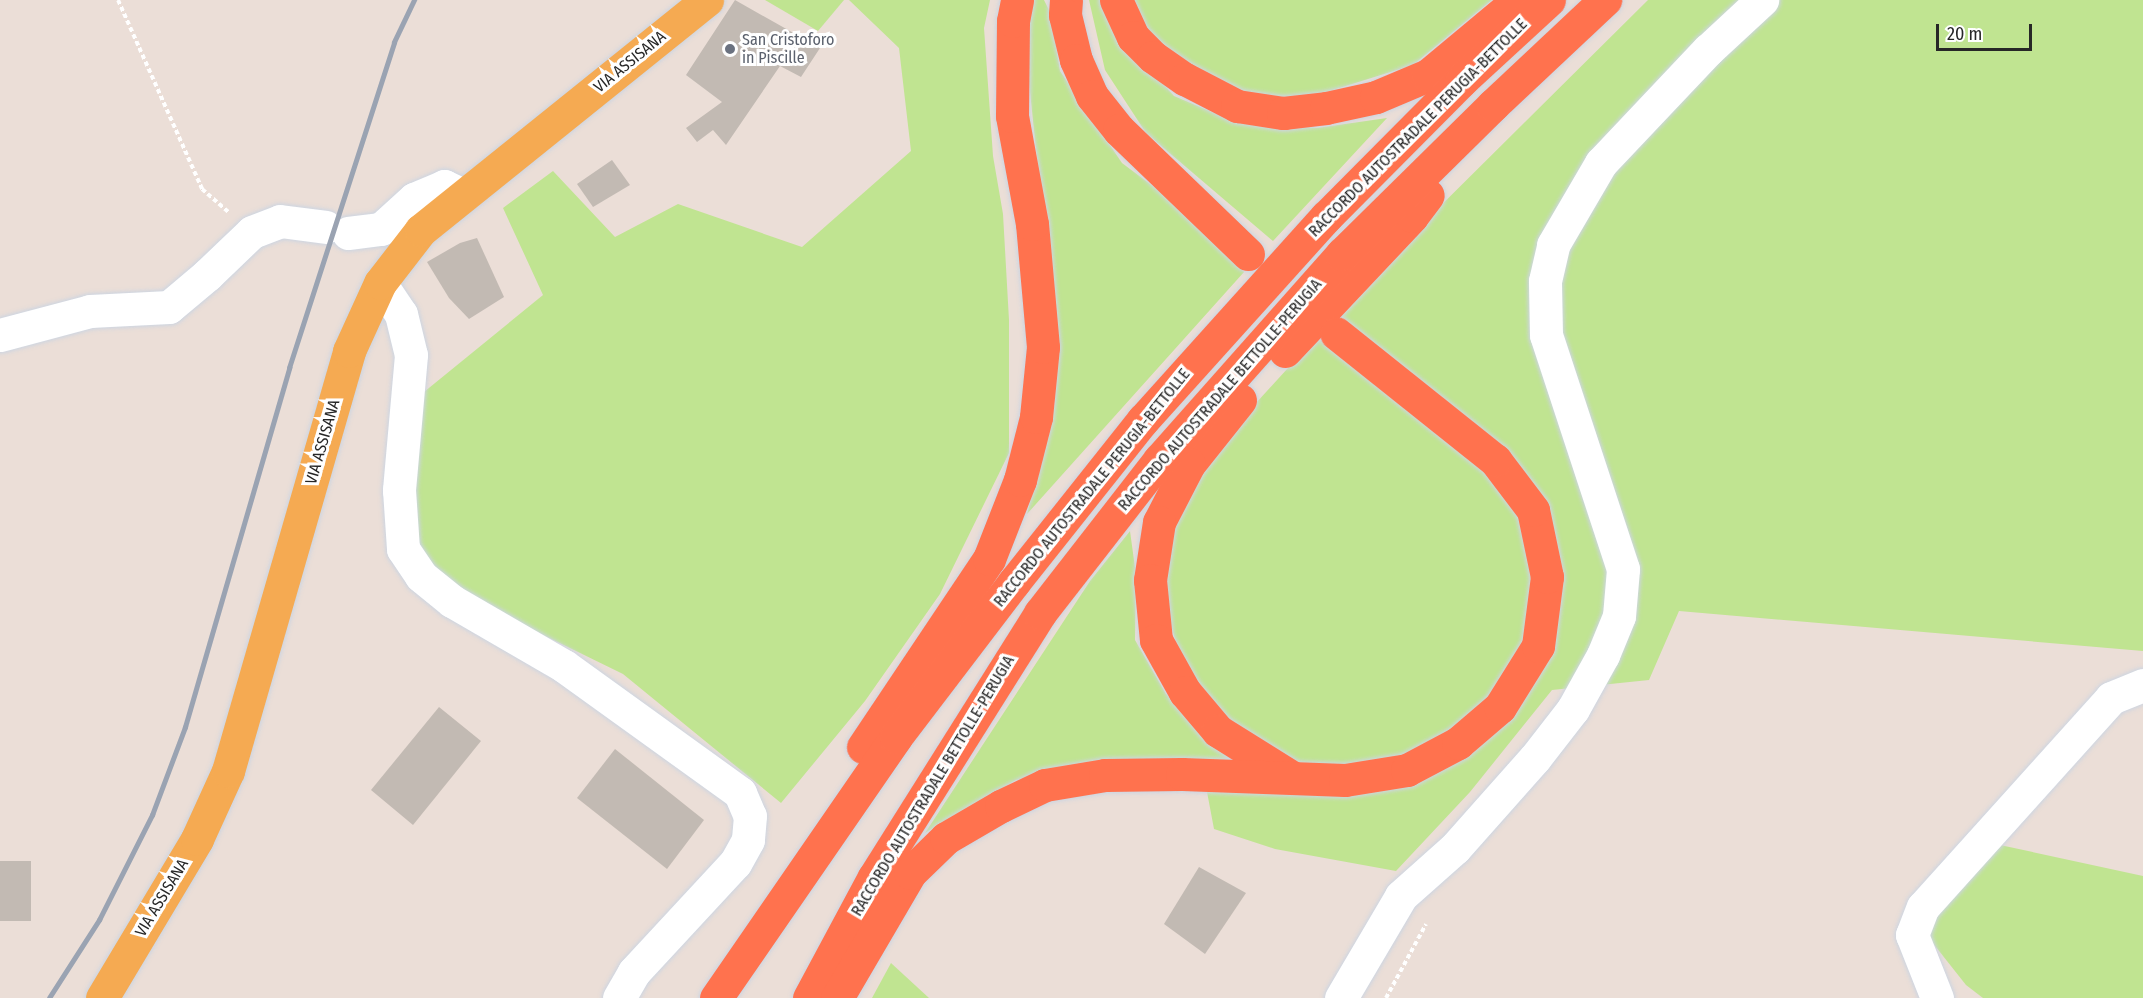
<!DOCTYPE html>
<html>
<head>
<meta charset="utf-8">
<style>
  body { margin:0 }
  #map { position:relative; width:2143px; height:998px; overflow:hidden; background:#ebded7; font-family:"Fira Sans Condensed",sans-serif }
  div>[style] { position:absolute }
  [style*='--x'] { left:calc(var(--x)*1px); top:calc(var(--y)*1px); width:calc(var(--w)*1px); rotate:calc(var(--a)*1deg) }
  .green>* { inset:0; background:#c0e491 }
  .building>* { inset:0; background:#c2bab3 }
  .path>* { height:4px; margin-top:-2px; transform-origin:0; background:repeating-linear-gradient(90deg,#fff 0 4.5px,transparent 0 7.5px) }
  .roads { filter:drop-shadow(0 0 2px #cdd5e1) drop-shadow(0 0 2px #cdd5e1) }
  .minor>* { height:33px; margin:-16.5px; padding:0 16.5px; transform-origin:16.5px; border-radius:16.5px; background:#fff }
  .major>* { height:33px; margin:-16.5px; padding:0 16.5px; transform-origin:16.5px; border-radius:16.5px; background:#f5aa52 }
  .highway>* { height:33px; margin:-16.5px; padding:0 16.5px; transform-origin:16.5px; border-radius:16.5px; background:#ff724e }
  .rail>* { height:4.5px; margin:-2.25px; padding:0 2.25px; transform-origin:2.25px; border-radius:2.25px; background:#9aa3b2 }
  .dots>* { width:16px; height:16px; translate:-50% -50%; box-sizing:border-box; border:3px solid #fff; border-radius:50% }
  span { translate:-50% -50%; white-space:nowrap; text-align:center; line-height:1.15; -webkit-text-stroke:6px #fff; paint-order:stroke }
  .worship-label { font-size:16px; color:#5b616d }
  .left { translate:0 -50%; text-align:left }
  .street-label { font-size:16px; color:#272727 }
  .scale { position:absolute; left:1936px; top:24px; width:96px; height:27px; box-sizing:border-box; border:3px solid #272727; border-top:0; padding-left:8px; font-size:18px; line-height:21px; white-space:nowrap; color:#272727; -webkit-text-stroke:4px #fff; paint-order:stroke }
</style>
</head>
<body>
<div id="map">
  <div class="green">
    <i style="clip-path:polygon(765px 0,844px 0,818px 31px)"></i>
    <i style="clip-path:polygon(849px 0,990px 0,984px 28px,993px 156px,1003px 214px,1009px 320px,1009px 453px,940px 594px,865px 701px,781px 803px,623px 674px,488px 608px,423px 561px,411px 502px,424px 392px,543px 295px,503px 208px,553px 171px,615px 237px,678px 204px,802px 247px,911px 151px,899px 48px)"></i>
    <i style="clip-path:polygon(1029px 0,1044px 0,1051px 14px,1060px 71px,1122px 163px,1202px 223px,1244px 272px,1027px 514px,1055px 404px,1055px 291px,1036px 150px,1023px 23px)"></i>
    <i style="clip-path:polygon(1089px 0,1106px 0,1138px 56px,1174px 96px,1231px 120px,1317px 128px,1387px 118px,1273px 241px,1146px 133px,1105px 70px)"></i>
    <i style="clip-path:polygon(1129px 0,1492px 0,1413px 65px,1288px 104px,1215px 86px,1157px 50px)"></i>
    <i style="clip-path:polygon(1648px 0,2143px 0,2143px 651px,1679px 611px,1649px 680px,1552px 690px,1470px 792px,1396px 871px,1275px 849px,1214px 829px,1201px 760px,1075px 766px,1016px 780px,925px 833px,1090px 581px,1130px 531px,1136px 575px,1135px 640px,1166px 694px,1201px 728px,1161px 591px,1176px 507px,1256px 403px,1391px 255px)"></i>
    <i style="clip-path:polygon(2000px 845px,2143px 876px,2143px 998px,1983px 998px,1966px 985px,1928px 937px,1943px 898px)"></i>
    <i style="clip-path:polygon(891px 963px,929px 998px,872px 998px)"></i>
  </div>
  <div class="building">
    <i style="clip-path:polygon(735px 0,820px 48px,801px 77px,780px 66px,726px 145px,713px 130px,697px 142px,686px 128px,722px 102px,686px 75px)"></i>
    <i style="clip-path:polygon(612px 160px,630px 185px,593px 207px,577px 184px)"></i>
    <i style="clip-path:polygon(477px 238px,504px 297px,469px 319px,449px 298px,427px 262px,460px 243px)"></i>
    <i style="clip-path:polygon(439px 707px,481px 741px,413px 825px,371px 790px)"></i>
    <i style="clip-path:polygon(615px 749px,704px 820px,667px 869px,577px 798px)"></i>
    <i style="clip-path:polygon(0 861px,31px 861px,31px 921px,0 921px)"></i>
    <i style="clip-path:polygon(1199px 867px,1246px 893px,1205px 954px,1164px 924px)"></i>
  </div>
  <div class="path">
    <i style="--x:118;--y:0;--w:207;--a:66"></i>
    <i style="--x:202;--y:189;--w:35;--a:41"></i>
    <i style="--x:1386;--y:998;--w:84;--a:-61.6"></i>
  </div>
  <div class="roads">
    <div class="minor">
      <i style="--x:348;--y:233;--w:33;--a:-7"></i>
      <i style="--x:381;--y:229;--w:45;--a:-42.3"></i>
      <i style="--x:414;--y:199;--w:33;--a:-23"></i>
      <i style="--x:444;--y:186;--w:21;--a:25"></i>
      <i style="--x:380;--y:283;--w:37;--a:56"></i>
      <i style="--x:401;--y:314;--w:42;--a:76.3"></i>
      <i style="--x:411;--y:355;--w:136;--a:95.1"></i>
      <i style="--x:399;--y:490;--w:59;--a:86.1"></i>
      <i style="--x:403;--y:549;--w:32;--a:56"></i>
      <i style="--x:421;--y:576;--w:40;--a:39"></i>
      <i style="--x:452;--y:601;--w:129;--a:30.1"></i>
      <i style="--x:564;--y:666;--w:217;--a:35.8"></i>
      <i style="--x:740;--y:793;--w:25;--a:67"></i>
      <i style="--x:750;--y:816;--w:24;--a:95"></i>
      <i style="--x:748;--y:840;--w:26;--a:119"></i>
      <i style="--x:735;--y:863;--w:149;--a:132.8"></i>
      <i style="--x:634;--y:972;--w:30;--a:120"></i>
      <i style="--x:0;--y:335;--w:93;--a:-14.9"></i>
      <i style="--x:90;--y:311;--w:79;--a:-2.9"></i>
      <i style="--x:169;--y:307;--w:50;--a:-40.1"></i>
      <i style="--x:207;--y:275;--w:62;--a:-43.7"></i>
      <i style="--x:252;--y:232;--w:30;--a:-21"></i>
      <i style="--x:280;--y:221;--w:46;--a:7.4"></i>
      <i style="--x:1341;--y:998;--w:118;--a:-59.5"></i>
      <i style="--x:1401;--y:896;--w:72;--a:-41.6"></i>
      <i style="--x:1455;--y:848;--w:120;--a:-48.4"></i>
      <i style="--x:1535;--y:758;--w:62;--a:-52.2"></i>
      <i style="--x:1573;--y:709;--w:62;--a:-60.9"></i>
      <i style="--x:1603;--y:655;--w:42;--a:-67.7"></i>
      <i style="--x:1619;--y:616;--w:47;--a:-85.1"></i>
      <i style="--x:1623;--y:569;--w:246;--a:-108.2"></i>
      <i style="--x:1546;--y:335;--w:54;--a:-91.1"></i>
      <i style="--x:1545;--y:281;--w:37;--a:-77"></i>
      <i style="--x:1553;--y:245;--w:95;--a:-59.7"></i>
      <i style="--x:1601;--y:163;--w:156;--a:-46.6"></i>
      <i style="--x:1708;--y:50;--w:74;--a:-42.8"></i>
      <i style="--x:1937;--y:998;--w:68;--a:-111.6"></i>
      <i style="--x:1912;--y:935;--w:30;--a:-69"></i>
      <i style="--x:1923;--y:907;--w:281;--a:-48"></i>
      <i style="--x:2111;--y:698;--w:35;--a:-22"></i>
    </div>
    <div class="major">
      <i style="--x:102;--y:998;--w:185;--a:-59.1"></i>
      <i style="--x:197;--y:839;--w:75;--a:-65.5"></i>
      <i style="--x:228;--y:771;--w:437;--a:-73.9"></i>
      <i style="--x:349;--y:351;--w:75;--a:-65.5"></i>
      <i style="--x:380;--y:283;--w:67;--a:-52.3"></i>
      <i style="--x:421;--y:230;--w:367;--a:-38.8"></i>
    </div>
    <div class="highway">
      <i style="--x:1066;--y:0;--w:15;--a:94"></i>
      <i style="--x:1065;--y:15;--w:46;--a:76.3"></i>
      <i style="--x:1076;--y:60;--w:39;--a:66"></i>
      <i style="--x:1092;--y:96;--w:43;--a:51.5"></i>
      <i style="--x:1119;--y:130;--w:179;--a:43.9"></i>
      <i style="--x:1116;--y:0;--w:41;--a:65.3"></i>
      <i style="--x:1133;--y:37;--w:28;--a:45"></i>
      <i style="--x:1153;--y:57;--w:39;--a:35"></i>
      <i style="--x:1185;--y:79;--w:59;--a:27.4"></i>
      <i style="--x:1237;--y:106;--w:47;--a:8.7"></i>
      <i style="--x:1283;--y:113;--w:43;--a:-6.6"></i>
      <i style="--x:1326;--y:108;--w:51;--a:-12.4"></i>
      <i style="--x:1376;--y:97;--w:56;--a:-22.9"></i>
      <i style="--x:1428;--y:75;--w:117;--a:-39.8"></i>
      <i style="--x:1285;--y:351;--w:185;--a:-46.7"></i>
      <i style="--x:1412;--y:216;--w:26;--a:-53"></i>
      <i style="--x:1240;--y:400;--w:82;--a:128.6"></i>
      <i style="--x:1189;--y:464;--w:65;--a:117.3"></i>
      <i style="--x:1159;--y:522;--w:59;--a:98.8"></i>
      <i style="--x:1150;--y:580;--w:60;--a:84.3"></i>
      <i style="--x:1156;--y:640;--w:60;--a:60.9"></i>
      <i style="--x:1185;--y:692;--w:51;--a:49.8"></i>
      <i style="--x:1218;--y:731;--w:85;--a:32"></i>
      <i style="--x:863;--y:747;--w:226;--a:-56.2"></i>
      <i style="--x:989;--y:559;--w:85;--a:-68.6"></i>
      <i style="--x:1020;--y:480;--w:65;--a:-75.7"></i>
      <i style="--x:1036;--y:417;--w:70;--a:-84.3"></i>
      <i style="--x:1043;--y:347;--w:123;--a:-95.1"></i>
      <i style="--x:1032;--y:224;--w:110;--a:-100.5"></i>
      <i style="--x:1012;--y:116;--w:95;--a:-89.4"></i>
      <i style="--x:1013;--y:21;--w:21;--a:-79"></i>
      <i style="--x:716;--y:998;--w:317;--a:-55.4"></i>
      <i style="--x:896;--y:737;--w:195;--a:-52.7"></i>
      <i style="--x:1014;--y:582;--w:207;--a:-51.5"></i>
      <i style="--x:1143;--y:420;--w:273;--a:-48"></i>
      <i style="--x:1326;--y:217;--w:193;--a:-45.2"></i>
      <i style="--x:1462;--y:80;--w:118;--a:-42.6"></i>
      <i style="--x:809;--y:998;--w:137;--a:-61.8"></i>
      <i style="--x:874;--y:877;--w:312;--a:-57.8"></i>
      <i style="--x:1040;--y:613;--w:194;--a:-52.1"></i>
      <i style="--x:1159;--y:460;--w:276;--a:-48.4"></i>
      <i style="--x:1342;--y:254;--w:212;--a:-44.6"></i>
      <i style="--x:1493;--y:105;--w:154;--a:-43.2"></i>
      <i style="--x:837;--y:998;--w:145;--a:-59.7"></i>
      <i style="--x:910;--y:873;--w:50;--a:-44.2"></i>
      <i style="--x:946;--y:838;--w:64;--a:-30.2"></i>
      <i style="--x:1001;--y:806;--w:49;--a:-25.5"></i>
      <i style="--x:1045;--y:785;--w:61;--a:-9.5"></i>
      <i style="--x:1105;--y:775;--w:77;--a:-0.7"></i>
      <i style="--x:1182;--y:774;--w:163;--a:2.1"></i>
      <i style="--x:1345;--y:780;--w:63;--a:-9.2"></i>
      <i style="--x:1407;--y:770;--w:58;--a:-27.9"></i>
      <i style="--x:1458;--y:743;--w:55;--a:-40.6"></i>
      <i style="--x:1500;--y:707;--w:72;--a:-58.1"></i>
      <i style="--x:1538;--y:646;--w:70;--a:-82.6"></i>
      <i style="--x:1547;--y:577;--w:68;--a:-101.8"></i>
      <i style="--x:1533;--y:510;--w:63;--a:-127.2"></i>
      <i style="--x:1495;--y:460;--w:203;--a:-141.4"></i>
    </div>
  </div>
  <div class="rail">
    <i style="--x:49;--y:998;--w:93;--a:-57.3"></i>
    <i style="--x:99;--y:920;--w:118;--a:-63.2"></i>
    <i style="--x:152;--y:815;--w:94;--a:-69.4"></i>
    <i style="--x:185;--y:727;--w:374;--a:-73.8"></i>
    <i style="--x:289;--y:368;--w:342;--a:-72.1"></i>
    <i style="--x:394;--y:42;--w:47;--a:-64.5"></i>
  </div>
  <div class="dots">
    <i style="left:730px;top:49px;background:#6b7280"></i>
  </div>
  <div class="worship-label">
    <span class="left" style="left:742px;top:49px">San Cristoforo<br>in Piscille</span>
  </div>
  <div class="street-label">
    <span style="left:630px;top:62px;rotate:-39deg">VIA ASSISANA</span>
    <span style="left:1418px;top:128px;rotate:-45deg">RACCORDO AUTOSTRADALE PERUGIA-BETTOLLE</span>
    <span style="left:1220px;top:395px;rotate:-49deg">RACCORDO AUTOSTRADALE BETTOLLE-PERUGIA</span>
    <span style="left:323px;top:442px;rotate:-74deg">VIA ASSISANA</span>
    <span style="left:1092px;top:488px;rotate:-51deg">RACCORDO AUTOSTRADALE PERUGIA-BETTOLLE</span>
    <span style="left:933px;top:786px;rotate:-59deg">RACCORDO AUTOSTRADALE BETTOLLE-PERUGIA</span>
    <span style="left:162px;top:898px;rotate:-59deg">VIA ASSISANA</span>
  </div>
  <div class="scale">20 m</div>
</div>
</body>
</html>
